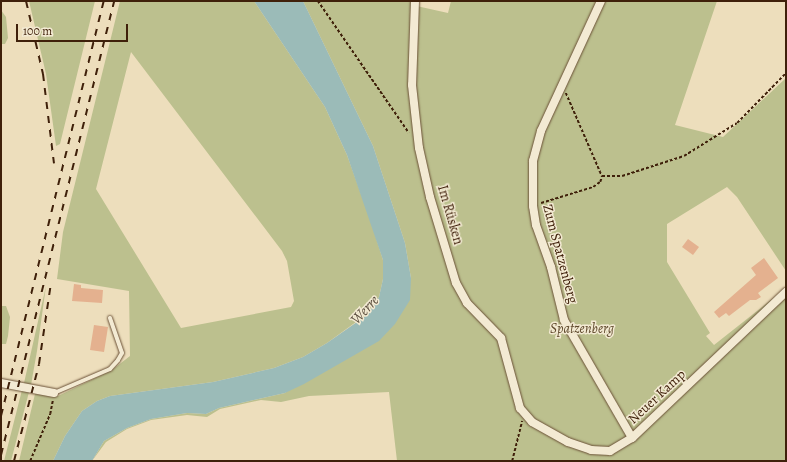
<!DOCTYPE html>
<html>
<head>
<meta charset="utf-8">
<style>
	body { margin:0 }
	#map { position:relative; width:787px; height:462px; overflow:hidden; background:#eddebc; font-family:Alegreya,serif }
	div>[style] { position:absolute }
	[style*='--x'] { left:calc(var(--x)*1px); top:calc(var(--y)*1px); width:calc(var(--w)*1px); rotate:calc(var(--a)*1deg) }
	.green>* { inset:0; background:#bcc08e }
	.water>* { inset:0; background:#9bbbb8 }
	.building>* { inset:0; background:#e4b18f }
	.path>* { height:1.5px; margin-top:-0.75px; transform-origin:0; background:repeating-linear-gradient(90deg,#3f200a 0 3px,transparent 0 5px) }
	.roads { filter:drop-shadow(0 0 1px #6a5036) drop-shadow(0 0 1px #6a5036) }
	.lane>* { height:4px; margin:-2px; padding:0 2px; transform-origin:2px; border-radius:2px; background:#f3ead3 }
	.street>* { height:8px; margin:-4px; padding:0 4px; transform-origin:4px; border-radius:4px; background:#f3ead3 }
	.rail>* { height:2px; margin-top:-1px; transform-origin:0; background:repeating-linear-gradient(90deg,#3f200a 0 7px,transparent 0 14px) }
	span { translate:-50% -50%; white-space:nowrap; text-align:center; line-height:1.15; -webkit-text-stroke:3px #f3ead3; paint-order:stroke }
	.street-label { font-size:14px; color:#3f200a }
	.park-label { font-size:14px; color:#5e482b; font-style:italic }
	.water-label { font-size:15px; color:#5b4e3e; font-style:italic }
	.frame { position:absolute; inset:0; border:2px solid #3f200a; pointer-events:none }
	.scale { position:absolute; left:16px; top:24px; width:112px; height:18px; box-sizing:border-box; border:2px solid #3f200a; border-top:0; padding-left:5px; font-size:12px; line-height:14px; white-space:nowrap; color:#3f200a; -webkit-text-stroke:3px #f3ead3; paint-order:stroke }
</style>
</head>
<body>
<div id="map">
	<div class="green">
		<div style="clip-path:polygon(29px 1px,95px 1px,60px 144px,56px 146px,46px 74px)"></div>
		<div style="clip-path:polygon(evenodd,120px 1px,254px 1px,325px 107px,347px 155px,371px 222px,383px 260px,383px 279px,379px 297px,367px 314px,327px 343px,303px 357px,274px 368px,213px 382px,110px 396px,97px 401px,82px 411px,65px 436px,53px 461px,19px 461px,35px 394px,58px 396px,112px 370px,130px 356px,129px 291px,57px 279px,63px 232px,120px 1px,131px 52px,282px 251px,287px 261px,294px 301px,291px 307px,181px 328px,96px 189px,131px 52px)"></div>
		<div style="clip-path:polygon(303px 1px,413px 1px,412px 5px,448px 13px,451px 1px,717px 1px,675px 125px,723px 137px,786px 78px,786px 271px,737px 197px,727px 187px,667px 224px,667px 262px,710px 333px,706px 336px,714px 345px,786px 288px,786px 461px,397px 461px,389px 392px,309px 396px,281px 402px,261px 400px,220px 409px,207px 417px,187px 415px,151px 420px,127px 429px,106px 442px,92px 461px,104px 441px,127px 428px,151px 419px,187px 413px,206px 414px,219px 408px,285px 393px,411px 278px,405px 243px,373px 146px)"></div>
		<div style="clip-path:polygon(1px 10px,6px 17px,8px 38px,5px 44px,1px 44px)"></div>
		<div style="clip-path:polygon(46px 286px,37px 351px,31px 385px,24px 383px)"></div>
		<div style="clip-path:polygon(1px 306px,6px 306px,10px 317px,8px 336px,6px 344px,1px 344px)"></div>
		<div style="clip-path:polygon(22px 390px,29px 392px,11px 461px,4px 461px)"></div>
	</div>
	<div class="water">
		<div style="clip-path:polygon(254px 1px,303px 1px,373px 146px,405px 243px,411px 278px,410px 300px,395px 324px,379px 341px,304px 384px,285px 393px,219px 408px,206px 414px,187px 413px,151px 419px,127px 428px,104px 441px,92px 461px,53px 461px,65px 436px,82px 411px,97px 401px,110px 396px,213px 382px,274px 368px,303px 357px,327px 343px,367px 315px,379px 297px,383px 279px,383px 260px,347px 155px,325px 107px)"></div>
	</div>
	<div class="building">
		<div style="clip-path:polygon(688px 239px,699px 247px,693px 255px,682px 247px)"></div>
		<div style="clip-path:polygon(764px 258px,778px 278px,758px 293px,761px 297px,756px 300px,750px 300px,729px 316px,726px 313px,719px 318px,714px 312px,756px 275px,751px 268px)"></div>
		<div style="clip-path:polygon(74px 284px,81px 285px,81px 288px,103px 290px,102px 303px,72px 301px)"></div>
		<div style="clip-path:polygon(94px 325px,108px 327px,104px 352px,90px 350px)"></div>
	</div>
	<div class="path">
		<div style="--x:318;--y:1;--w:160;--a:55.4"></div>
		<div style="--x:566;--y:93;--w:90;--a:66.6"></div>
		<div style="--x:541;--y:203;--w:54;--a:-17.1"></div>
		<div style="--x:593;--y:187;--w:9;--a:-36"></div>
		<div style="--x:600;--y:182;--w:6;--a:-72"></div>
		<div style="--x:602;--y:176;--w:20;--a:0"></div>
		<div style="--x:622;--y:176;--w:65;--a:-17.9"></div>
		<div style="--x:684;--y:156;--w:62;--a:-31.9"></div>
		<div style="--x:737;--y:123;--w:70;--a:-45.6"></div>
		<div style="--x:30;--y:461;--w:51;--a:-66.9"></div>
		<div style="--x:50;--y:414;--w:15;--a:-79"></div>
		<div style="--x:512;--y:461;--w:41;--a:-76"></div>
	</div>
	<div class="roads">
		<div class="lane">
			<div style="--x:54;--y:393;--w:61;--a:-23.2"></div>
			<div style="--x:110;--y:369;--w:12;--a:-48"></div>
			<div style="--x:118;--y:360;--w:8;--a:-60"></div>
			<div style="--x:122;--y:353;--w:37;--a:-109"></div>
		</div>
		<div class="street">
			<div style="--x:415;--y:1;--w:84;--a:92"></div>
			<div style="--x:412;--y:85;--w:63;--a:83.7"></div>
			<div style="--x:419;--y:148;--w:50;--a:77.3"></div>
			<div style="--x:430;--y:197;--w:90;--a:73.2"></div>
			<div style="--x:456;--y:283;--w:23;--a:61"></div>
			<div style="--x:467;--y:303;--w:49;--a:45.8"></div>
			<div style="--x:501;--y:338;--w:73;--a:74.8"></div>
			<div style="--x:520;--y:408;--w:18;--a:49"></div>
			<div style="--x:532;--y:422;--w:41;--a:29.1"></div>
			<div style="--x:568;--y:442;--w:24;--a:19"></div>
			<div style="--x:591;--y:450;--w:19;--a:3"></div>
			<div style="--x:610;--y:451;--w:26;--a:-31"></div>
			<div style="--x:632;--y:438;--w:212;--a:-43.5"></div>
			<div style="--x:601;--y:1;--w:143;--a:114.8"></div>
			<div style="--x:541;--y:131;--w:31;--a:105"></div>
			<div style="--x:533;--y:161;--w:45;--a:90"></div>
			<div style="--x:533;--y:206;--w:19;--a:81"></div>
			<div style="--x:536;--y:225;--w:45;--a:70.3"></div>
			<div style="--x:551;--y:267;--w:55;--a:76.2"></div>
			<div style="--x:564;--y:320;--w:136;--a:60"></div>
			<div style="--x:1;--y:383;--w:54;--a:10.7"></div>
		</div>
	</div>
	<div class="rail">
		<div style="--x:26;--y:1;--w:75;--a:76.9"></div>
		<div style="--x:43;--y:74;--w:90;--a:83"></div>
		<div style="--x:1;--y:416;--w:428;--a:-76.1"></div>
		<div style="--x:1;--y:455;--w:468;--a:-76"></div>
		<div style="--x:14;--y:461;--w:100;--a:-75.5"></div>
		<div style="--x:39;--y:364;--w:82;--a:-81.6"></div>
	</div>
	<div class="street-label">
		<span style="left:450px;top:215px;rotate:74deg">Im Rüsken</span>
		<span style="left:560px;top:254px;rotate:75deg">Zum Spatzenberg</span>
		<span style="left:657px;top:397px;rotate:-43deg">Neuer Kamp</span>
	</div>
	<div class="park-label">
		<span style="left:582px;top:329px">Spatzenberg</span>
	</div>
	<div class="water-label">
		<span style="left:365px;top:310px;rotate:-47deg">Werre</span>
	</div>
	<div class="frame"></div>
	<div class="scale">100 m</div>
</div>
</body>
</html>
